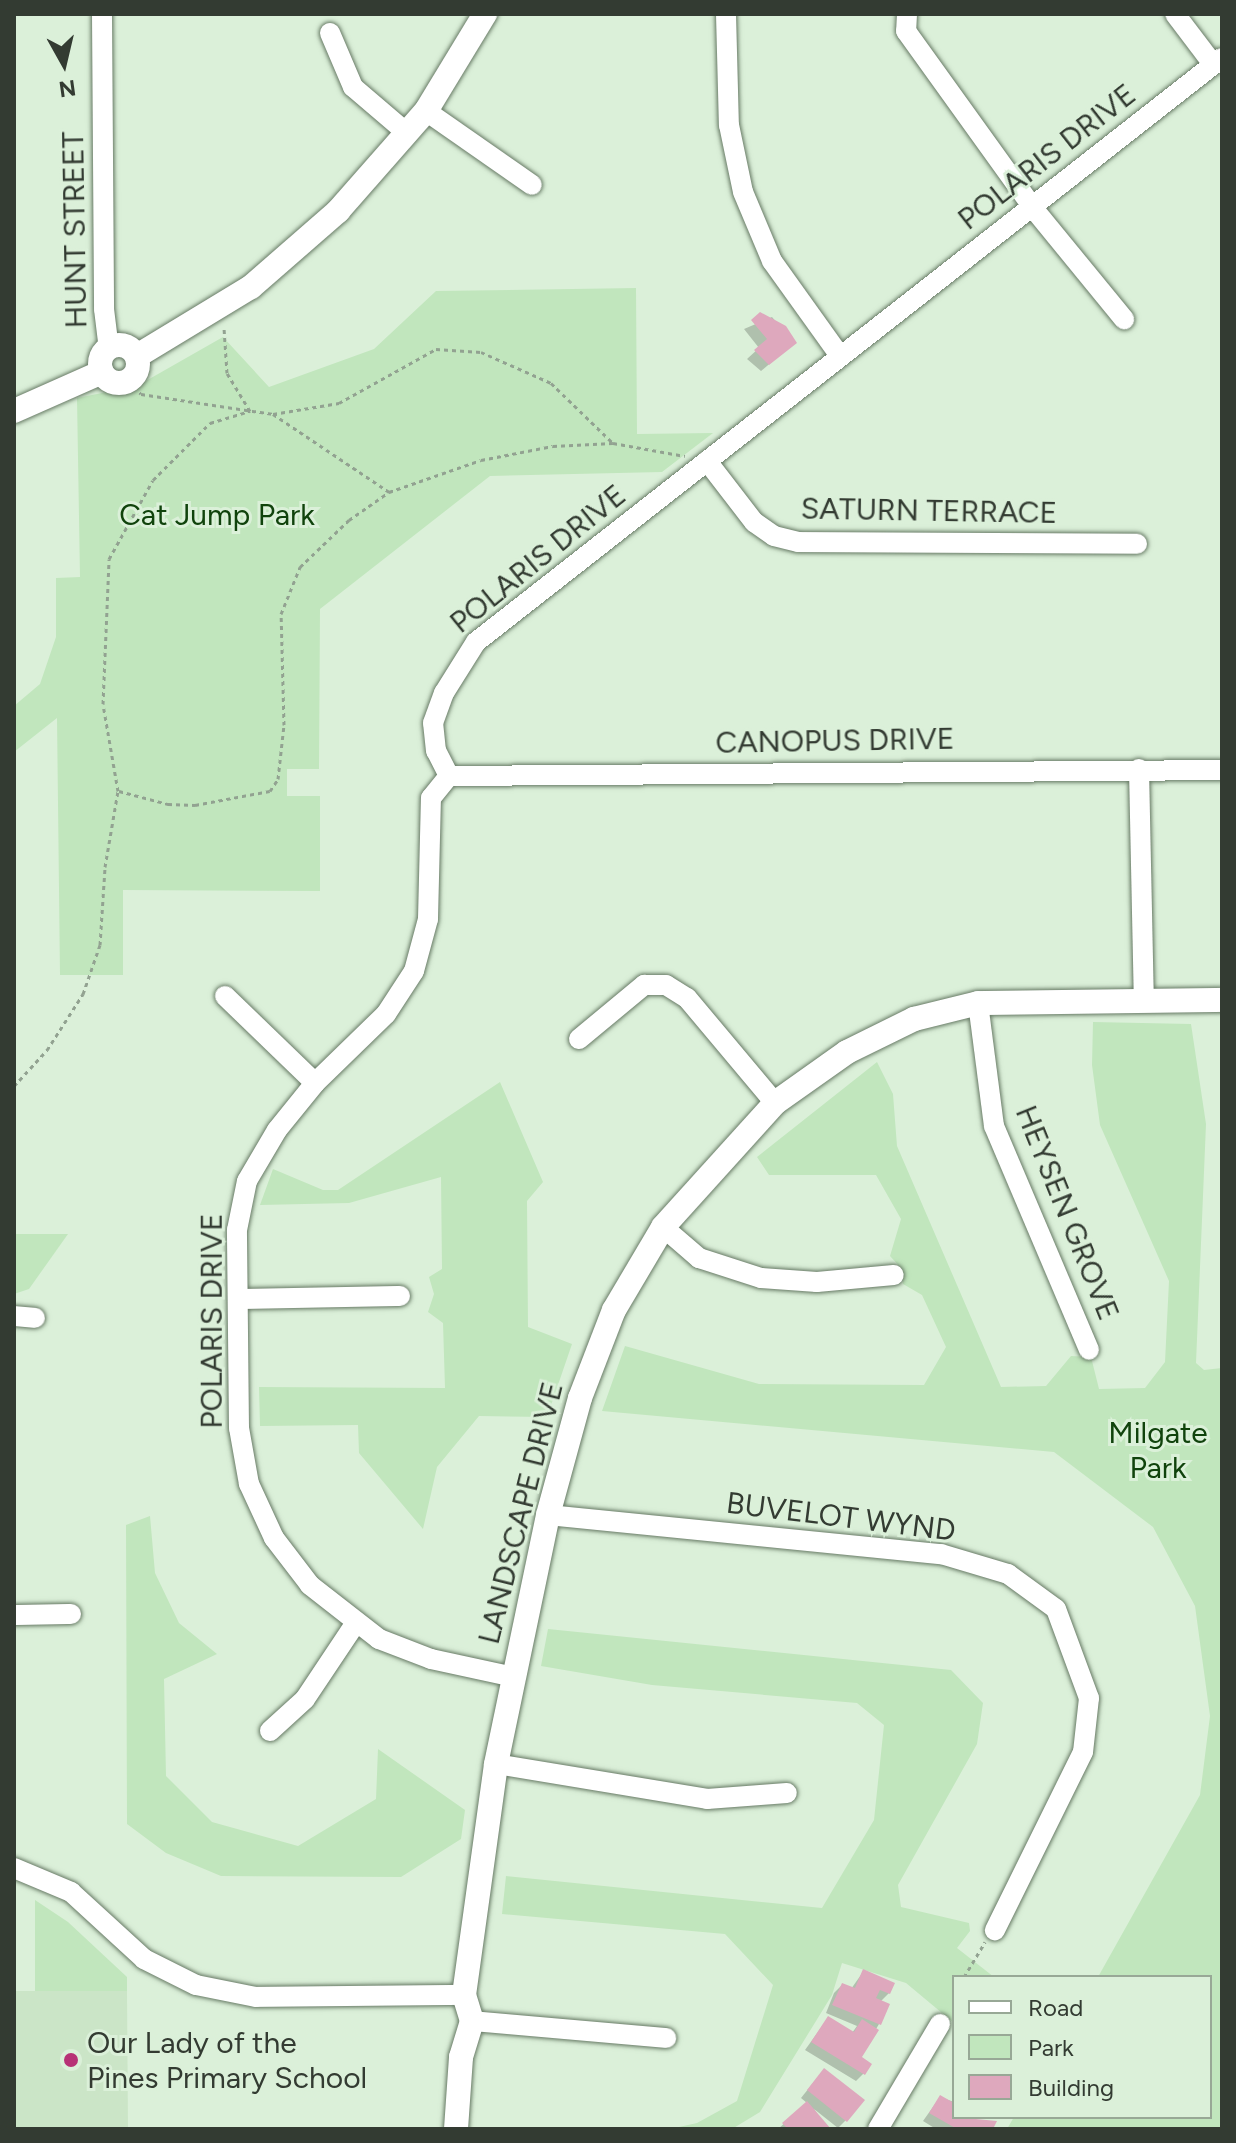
<!DOCTYPE html>
<html>
<head>
<meta charset="utf-8">
<style>
	body { margin:0 }
	#map { position:relative; width:1236px; height:2143px; overflow:hidden; background:#dbf0d9; font-family:Figtree,sans-serif }
	div>[style] { position:absolute }
	[style*='--x'] { left:calc(var(--x)*1px); top:calc(var(--y)*1px); width:calc(var(--w)*1px); rotate:calc(var(--a)*1deg) }
	.built>* { inset:0; background:#cbe5c7 }
	.green>* { inset:0; background:#c1e6bd }
	.shadow>* { inset:0; background:#0003 }
	.building>* { inset:0; background:#dea8bd }
	.path>* { height:3px; margin-top:-1.5px; transform-origin:0; background:repeating-linear-gradient(90deg,#92a291 0 4px,transparent 0 8px) }
	.roads { filter:drop-shadow(0 0 2px #677a65) drop-shadow(0 0 2px #677a65) }
	.minor>* { height:20px; margin:-10px; padding:0 10px; transform-origin:10px; border-radius:10px; background:#fff }
	.tertiary>* { height:24px; margin:-12px; padding:0 12px; transform-origin:12px; border-radius:12px; background:#fff }
	.tertiary>.ring { margin:-12px; padding:0; box-sizing:content-box; background:none; border:24px solid #fff; border-radius:50% }
	.dots>* { width:22px; height:22px; translate:-50% -50%; box-sizing:border-box; border:4px solid #dbf0d9; border-radius:50% }
	span { translate:-50% -50%; white-space:nowrap; text-align:center; line-height:1.15; -webkit-text-stroke:6px #dbf0d9; paint-order:stroke }
	.street-label { font-size:30px; color:#333b32 }
	.park-label { font-size:30px; color:#10430c }
	.poi-label { font-size:30px; color:#333b32 }
	.left { translate:0 -50%; text-align:left }
	.frame { position:absolute; inset:0; border:16px solid #333b32; pointer-events:none }
	.legend { position:absolute; left:952px; top:1975px; width:260px; height:144px; box-sizing:border-box; background:#dbf0d9; border:2px solid #98a896; margin:0; padding:10px 14px; list-style:none; font-size:24px; color:#333b32 }
	.legend li { display:flex; align-items:center; gap:16px; height:40px }
	.legend b { width:40px; border:2px solid #98a896 }
	.north { position:absolute; left:24px; top:24px; width:80px; height:80px; -webkit-text-stroke:6px #dbf0d9; paint-order:stroke; rotate:172deg; font-size:22px; font-weight:700; line-height:32px; text-align:center; color:#333b32 }
	.north::after { content:''; display:block; margin:auto; width:28px; height:36px; background:#333b32; clip-path:polygon(50% 0,100% 100%,50% 72%,0 100%) }
</style>
</head>
<body>
<div id="map">
	<div class="built">
		<div style="clip-path:polygon(14px 1991px,127px 1991px,128px 2129px,14px 2129px)"></div>
	</div>
	<div class="green">
		<div style="clip-path:polygon(636px 288px,637px 434px,713px 433px,662px 472px,490px 476px,320px 609px,319px 769px,287px 769px,287px 796px,320px 796px,320px 891px,123px 890px,123px 975px,60px 975px,57px 718px,14px 752px,14px 706px,40px 684px,56px 637px,56px 578px,80px 577px,77px 398px,137px 386px,223px 337px,269px 387px,374px 349px,436px 291px)"></div>
		<div style="clip-path:polygon(1093px 1022px,1191px 1024px,1206px 1124px,1196px 1363px,1204px 1370px,1222px 1368px,1222px 2129px,1007px 2129px,1014px 2117px,1210px 2117px,1210px 1977px,1098px 1977px,1200px 1795px,1210px 1716px,1195px 1606px,1153px 1527px,1054px 1452px,602px 1411px,625px 1346px,759px 1384px,924px 1385px,946px 1347px,922px 1295px,903px 1284px,901px 1268px,890px 1256px,901px 1219px,876px 1175px,769px 1175px,757px 1157px,877px 1062px,893px 1094px,897px 1146px,1001px 1387px,1046px 1386px,1071px 1356px,1091px 1357px,1099px 1389px,1145px 1388px,1165px 1362px,1169px 1281px,1100px 1125px,1092px 1065px)"></div>
		<div style="clip-path:polygon(500px 1082px,543px 1182px,527px 1201px,528px 1327px,572px 1344px,547px 1417px,479px 1416px,437px 1467px,423px 1529px,359px 1453px,358px 1425px,260px 1426px,259px 1387px,445px 1388px,443px 1323px,428px 1312px,434px 1294px,429px 1277px,442px 1269px,441px 1177px,349px 1203px,260px 1205px,273px 1169px,323px 1190px,338px 1190px)"></div>
		<div style="clip-path:polygon(14px 1234px,68px 1234px,29px 1289px,14px 1294px)"></div>
		<div style="clip-path:polygon(150px 1516px,155px 1573px,179px 1623px,217px 1654px,164px 1679px,166px 1776px,212px 1822px,298px 1846px,376px 1799px,378px 1749px,465px 1810px,461px 1839px,401px 1877px,221px 1876px,166px 1853px,127px 1824px,126px 1525px)"></div>
		<div style="clip-path:polygon(548px 1629px,951px 1670px,983px 1703px,977px 1744px,898px 1885px,901px 1907px,969px 1923px,970px 1931px,957px 1948px,994px 1977px,954px 1977px,954px 2023px,906px 1983px,842px 1963px,832px 1995px,760px 2112px,732px 2129px,670px 2129px,697px 2123px,737px 2101px,773px 1985px,725px 1934px,502px 1914px,506px 1876px,822px 1908px,874px 1820px,884px 1725px,857px 1703px,652px 1685px,541px 1666px)"></div>
		<div style="clip-path:polygon(35px 1900px,68px 1922px,127px 1977px,127px 1991px,35px 1991px)"></div>
	</div>
	<div class="shadow">
		<div style="clip-path:polygon(772px 317px,794px 343px,761px 371px,747px 359px,759px 348px,744px 329px)"></div>
		<div style="clip-path:polygon(863px 1972px,889px 1993px,880px 2002px,879px 2024px,859px 2058px,864px 2073px,856px 2081px,805px 2050px,828px 2018px,852px 2033px,857px 2026px,826px 2013px,834px 1993px,842px 1985px,851px 1989px)"></div>
		<div style="clip-path:polygon(817px 2078px,846px 2120px,838px 2128px,814px 2109px,827px 2129px,778px 2129px,807px 2103px,801px 2098px)"></div>
		<div style="clip-path:polygon(940px 2097px,954px 2102px,954px 2117px,994px 2122px,990px 2129px,936px 2129px,923px 2121px)"></div>
	</div>
	<div class="building">
		<div style="clip-path:polygon(760px 312px,786px 326px,797px 343px,769px 365px,754px 350px,767px 339px,751px 320px)"></div>
		<div style="clip-path:polygon(863px 1969px,895px 1983px,890px 1994px,880px 1990px,876px 1998px,890px 2004px,881px 2025px,832px 2005px,842px 1983px,855px 1988px)"></div>
		<div style="clip-path:polygon(828px 2016px,854px 2032px,862px 2019px,879px 2030px,862px 2057px,872px 2064px,865px 2075px,811px 2042px)"></div>
		<div style="clip-path:polygon(824px 2068px,865px 2100px,847px 2122px,807px 2090px)"></div>
		<div style="clip-path:polygon(940px 2095px,954px 2103px,954px 2117px,997px 2121px,993px 2129px,957px 2129px,929px 2113px)"></div>
		<div style="clip-path:polygon(807px 2101px,831px 2129px,788px 2129px,782px 2123px)"></div>
	</div>
	<div class="path">
		<div style="--x:128;--y:381;--w:18;--a:45"></div>
		<div style="--x:141;--y:394;--w:134;--a:8.6"></div>
		<div style="--x:273;--y:414;--w:67;--a:-9.5"></div>
		<div style="--x:339;--y:403;--w:111;--a:-29.1"></div>
		<div style="--x:436;--y:349;--w:45;--a:3.8"></div>
		<div style="--x:481;--y:352;--w:77;--a:23.9"></div>
		<div style="--x:551;--y:383;--w:86;--a:44.1"></div>
		<div style="--x:613;--y:443;--w:73;--a:10.2"></div>
		<div style="--x:273;--y:414;--w:140;--a:33.9"></div>
		<div style="--x:119;--y:791;--w:51;--a:14.9"></div>
		<div style="--x:168;--y:804;--w:27;--a:2"></div>
		<div style="--x:195;--y:805;--w:76;--a:-10.6"></div>
		<div style="--x:270;--y:791;--w:14;--a:-56"></div>
		<div style="--x:278;--y:779;--w:54;--a:-83.7"></div>
		<div style="--x:284;--y:725;--w:111;--a:-91.5"></div>
		<div style="--x:281;--y:614;--w:51;--a:-68"></div>
		<div style="--x:300;--y:567;--w:68;--a:-43.8"></div>
		<div style="--x:349;--y:520;--w:49;--a:-35"></div>
		<div style="--x:389;--y:492;--w:97;--a:-19.2"></div>
		<div style="--x:481;--y:460;--w:73;--a:-11"></div>
		<div style="--x:553;--y:446;--w:60;--a:-2.9"></div>
		<div style="--x:14;--y:1086;--w:49;--a:-47.5"></div>
		<div style="--x:47;--y:1050;--w:67;--a:-57.3"></div>
		<div style="--x:83;--y:994;--w:52;--a:-70.9"></div>
		<div style="--x:100;--y:945;--w:78;--a:-86.3"></div>
		<div style="--x:105;--y:867;--w:77;--a:-80.3"></div>
		<div style="--x:118;--y:791;--w:88;--a:-99.8"></div>
		<div style="--x:103;--y:704;--w:145;--a:-87.6"></div>
		<div style="--x:109;--y:559;--w:90;--a:-60.9"></div>
		<div style="--x:153;--y:480;--w:81;--a:-45"></div>
		<div style="--x:210;--y:423;--w:42;--a:-16.7"></div>
		<div style="--x:250;--y:411;--w:44;--a:-121.2"></div>
		<div style="--x:227;--y:373;--w:45;--a:-93.8"></div>
		<div style="--x:964;--y:1977;--w:41;--a:-59"></div>
	</div>
	<div class="roads">
		<div class="minor">
			<div style="--x:102;--y:14;--w:295;--a:89.6"></div>
			<div style="--x:104;--y:309;--w:38;--a:83"></div>
			<div style="--x:726;--y:14;--w:111;--a:88.5"></div>
			<div style="--x:729;--y:125;--w:68;--a:78.2"></div>
			<div style="--x:743;--y:192;--w:75;--a:67.2"></div>
			<div style="--x:772;--y:261;--w:117;--a:54.4"></div>
			<div style="--x:907;--y:14;--w:17;--a:93"></div>
			<div style="--x:906;--y:31;--w:218;--a:54.3"></div>
			<div style="--x:1033;--y:208;--w:144;--a:50.7"></div>
			<div style="--x:1175;--y:14;--w:63;--a:52.8"></div>
			<div style="--x:330;--y:33;--w:59;--a:66.9"></div>
			<div style="--x:353;--y:87;--w:72;--a:40.5"></div>
			<div style="--x:426;--y:111;--w:129;--a:34.9"></div>
			<div style="--x:707;--y:461;--w:77;--a:52.4"></div>
			<div style="--x:754;--y:522;--w:24;--a:35"></div>
			<div style="--x:774;--y:536;--w:25;--a:14"></div>
			<div style="--x:798;--y:542;--w:339;--a:0.3"></div>
			<div style="--x:1139;--y:769;--w:230;--a:88.8"></div>
			<div style="--x:449;--y:776;--w:773;--a:-0.44"></div>
			<div style="--x:225;--y:996;--w:125;--a:44"></div>
			<div style="--x:978;--y:1003;--w:124;--a:82.6"></div>
			<div style="--x:994;--y:1126;--w:243;--a:67"></div>
			<div style="--x:579;--y:1039;--w:85;--a:-39.7"></div>
			<div style="--x:644;--y:985;--w:22;--a:0"></div>
			<div style="--x:666;--y:985;--w:25;--a:32"></div>
			<div style="--x:687;--y:998;--w:137;--a:50"></div>
			<div style="--x:663;--y:1227;--w:48;--a:40.7"></div>
			<div style="--x:699;--y:1258;--w:65;--a:17.9"></div>
			<div style="--x:761;--y:1278;--w:56;--a:4.1"></div>
			<div style="--x:817;--y:1282;--w:77;--a:-5.2"></div>
			<div style="--x:239;--y:1299;--w:161;--a:-1.1"></div>
			<div style="--x:14;--y:1316;--w:21;--a:5"></div>
			<div style="--x:548;--y:1515;--w:395;--a:5.7"></div>
			<div style="--x:941;--y:1554;--w:70;--a:16.6"></div>
			<div style="--x:1008;--y:1574;--w:59;--a:36.1"></div>
			<div style="--x:1056;--y:1609;--w:95;--a:69.7"></div>
			<div style="--x:1089;--y:1698;--w:54;--a:96.3"></div>
			<div style="--x:1083;--y:1752;--w:199;--a:116.3"></div>
			<div style="--x:14;--y:1615;--w:57;--a:-1"></div>
			<div style="--x:514;--y:1677;--w:85;--a:-167.8"></div>
			<div style="--x:431;--y:1659;--w:56;--a:-159"></div>
			<div style="--x:379;--y:1639;--w:88;--a:-142"></div>
			<div style="--x:310;--y:1585;--w:59;--a:-127.5"></div>
			<div style="--x:274;--y:1538;--w:60;--a:-114.8"></div>
			<div style="--x:249;--y:1484;--w:57;--a:-100.1"></div>
			<div style="--x:239;--y:1428;--w:198;--a:-90.6"></div>
			<div style="--x:237;--y:1230;--w:50;--a:-78.5"></div>
			<div style="--x:247;--y:1181;--w:59;--a:-59.5"></div>
			<div style="--x:277;--y:1130;--w:60;--a:-51"></div>
			<div style="--x:315;--y:1083;--w:99;--a:-44.2"></div>
			<div style="--x:386;--y:1014;--w:51;--a:-56.9"></div>
			<div style="--x:414;--y:971;--w:54;--a:-74.9"></div>
			<div style="--x:428;--y:919;--w:121;--a:-88.6"></div>
			<div style="--x:431;--y:798;--w:28;--a:-51"></div>
			<div style="--x:449;--y:776;--w:28;--a:-117"></div>
			<div style="--x:436;--y:751;--w:28;--a:-96"></div>
			<div style="--x:433;--y:723;--w:32;--a:-70"></div>
			<div style="--x:444;--y:693;--w:60;--a:-57.9"></div>
			<div style="--x:476;--y:642;--w:947;--a:-38.06"></div>
			<div style="--x:270;--y:1731;--w:47;--a:-42.4"></div>
			<div style="--x:305;--y:1699;--w:90;--a:-56.3"></div>
			<div style="--x:496;--y:1764;--w:214;--a:9.4"></div>
			<div style="--x:707;--y:1799;--w:80;--a:-4.3"></div>
			<div style="--x:14;--y:1868;--w:62;--a:22.8"></div>
			<div style="--x:71;--y:1892;--w:99;--a:42.5"></div>
			<div style="--x:144;--y:1959;--w:58;--a:26.6"></div>
			<div style="--x:196;--y:1985;--w:61;--a:11.3"></div>
			<div style="--x:256;--y:1997;--w:208;--a:-0.6"></div>
			<div style="--x:472;--y:2021;--w:195;--a:5"></div>
			<div style="--x:878;--y:2129;--w:122;--a:-59.4"></div>
		</div>
		<div class="tertiary">
			<div class="ring" style="left:100px;top:345px;width:14px;height:14px"></div>
			<div style="--x:137;--y:356;--w:133;--a:-31.2"></div>
			<div style="--x:251;--y:287;--w:116;--a:-41.1"></div>
			<div style="--x:338;--y:211;--w:133;--a:-48.7"></div>
			<div style="--x:426;--y:111;--w:114;--a:-58.7"></div>
			<div style="--x:14;--y:411;--w:96;--a:-23.9"></div>
			<div style="--x:456;--y:2129;--w:72;--a:-86"></div>
			<div style="--x:461;--y:2057;--w:38;--a:-73"></div>
			<div style="--x:472;--y:2021;--w:27;--a:-107"></div>
			<div style="--x:464;--y:1995;--w:233;--a:-82.1"></div>
			<div style="--x:496;--y:1764;--w:254;--a:-78.2"></div>
			<div style="--x:548;--y:1515;--w:121;--a:-74.7"></div>
			<div style="--x:580;--y:1398;--w:94;--a:-68.9"></div>
			<div style="--x:614;--y:1310;--w:96;--a:-59.4"></div>
			<div style="--x:663;--y:1227;--w:167;--a:-47.9"></div>
			<div style="--x:775;--y:1103;--w:88;--a:-35.3"></div>
			<div style="--x:847;--y:1052;--w:75;--a:-26.2"></div>
			<div style="--x:914;--y:1019;--w:66;--a:-14"></div>
			<div style="--x:978;--y:1003;--w:244;--a:-0.7"></div>
		</div>
	</div>
	<div class="dots">
		<div style="left:71px;top:2060px;background:#b73276"></div>
	</div>
	<div class="street-label">
		<span style="left:1047px;top:157px;rotate:-38deg">POLARIS DRIVE</span>
		<span style="left:75px;top:230px;rotate:-91deg">HUNT STREET</span>
		<span style="left:929px;top:511px;rotate:1deg">SATURN TERRACE</span>
		<span style="left:538px;top:559px;rotate:-39deg">POLARIS DRIVE</span>
		<span style="left:835px;top:741px;rotate:-1deg">CANOPUS DRIVE</span>
		<span style="left:1067px;top:1213px;rotate:68deg">HEYSEN GROVE</span>
		<span style="left:212px;top:1321px;rotate:-90deg">POLARIS DRIVE</span>
		<span style="left:521px;top:1513px;rotate:-76deg">LANDSCAPE DRIVE</span>
		<span style="left:841px;top:1517px;rotate:7deg">BUVELOT WYND</span>
	</div>
	<div class="park-label">
		<span style="left:217px;top:515px">Cat Jump Park</span>
		<span style="left:1158px;top:1450px">Milgate<br>Park</span>
	</div>
	<div class="poi-label">
		<span class="left" style="left:87px;top:2060px">Our Lady of the<br>Pines Primary School</span>
	</div>
	<div class="frame"></div>
	<ul class="legend">
	<li><b style="height:10px;background:#fff"></b>Road</li>
	<li><b style="height:22px;background:#c1e6bd"></b>Park</li>
	<li><b style="height:22px;background:#dea8bd"></b>Building</li>
	</ul>
	<div class="north">N</div>
</div>
</body>
</html>
